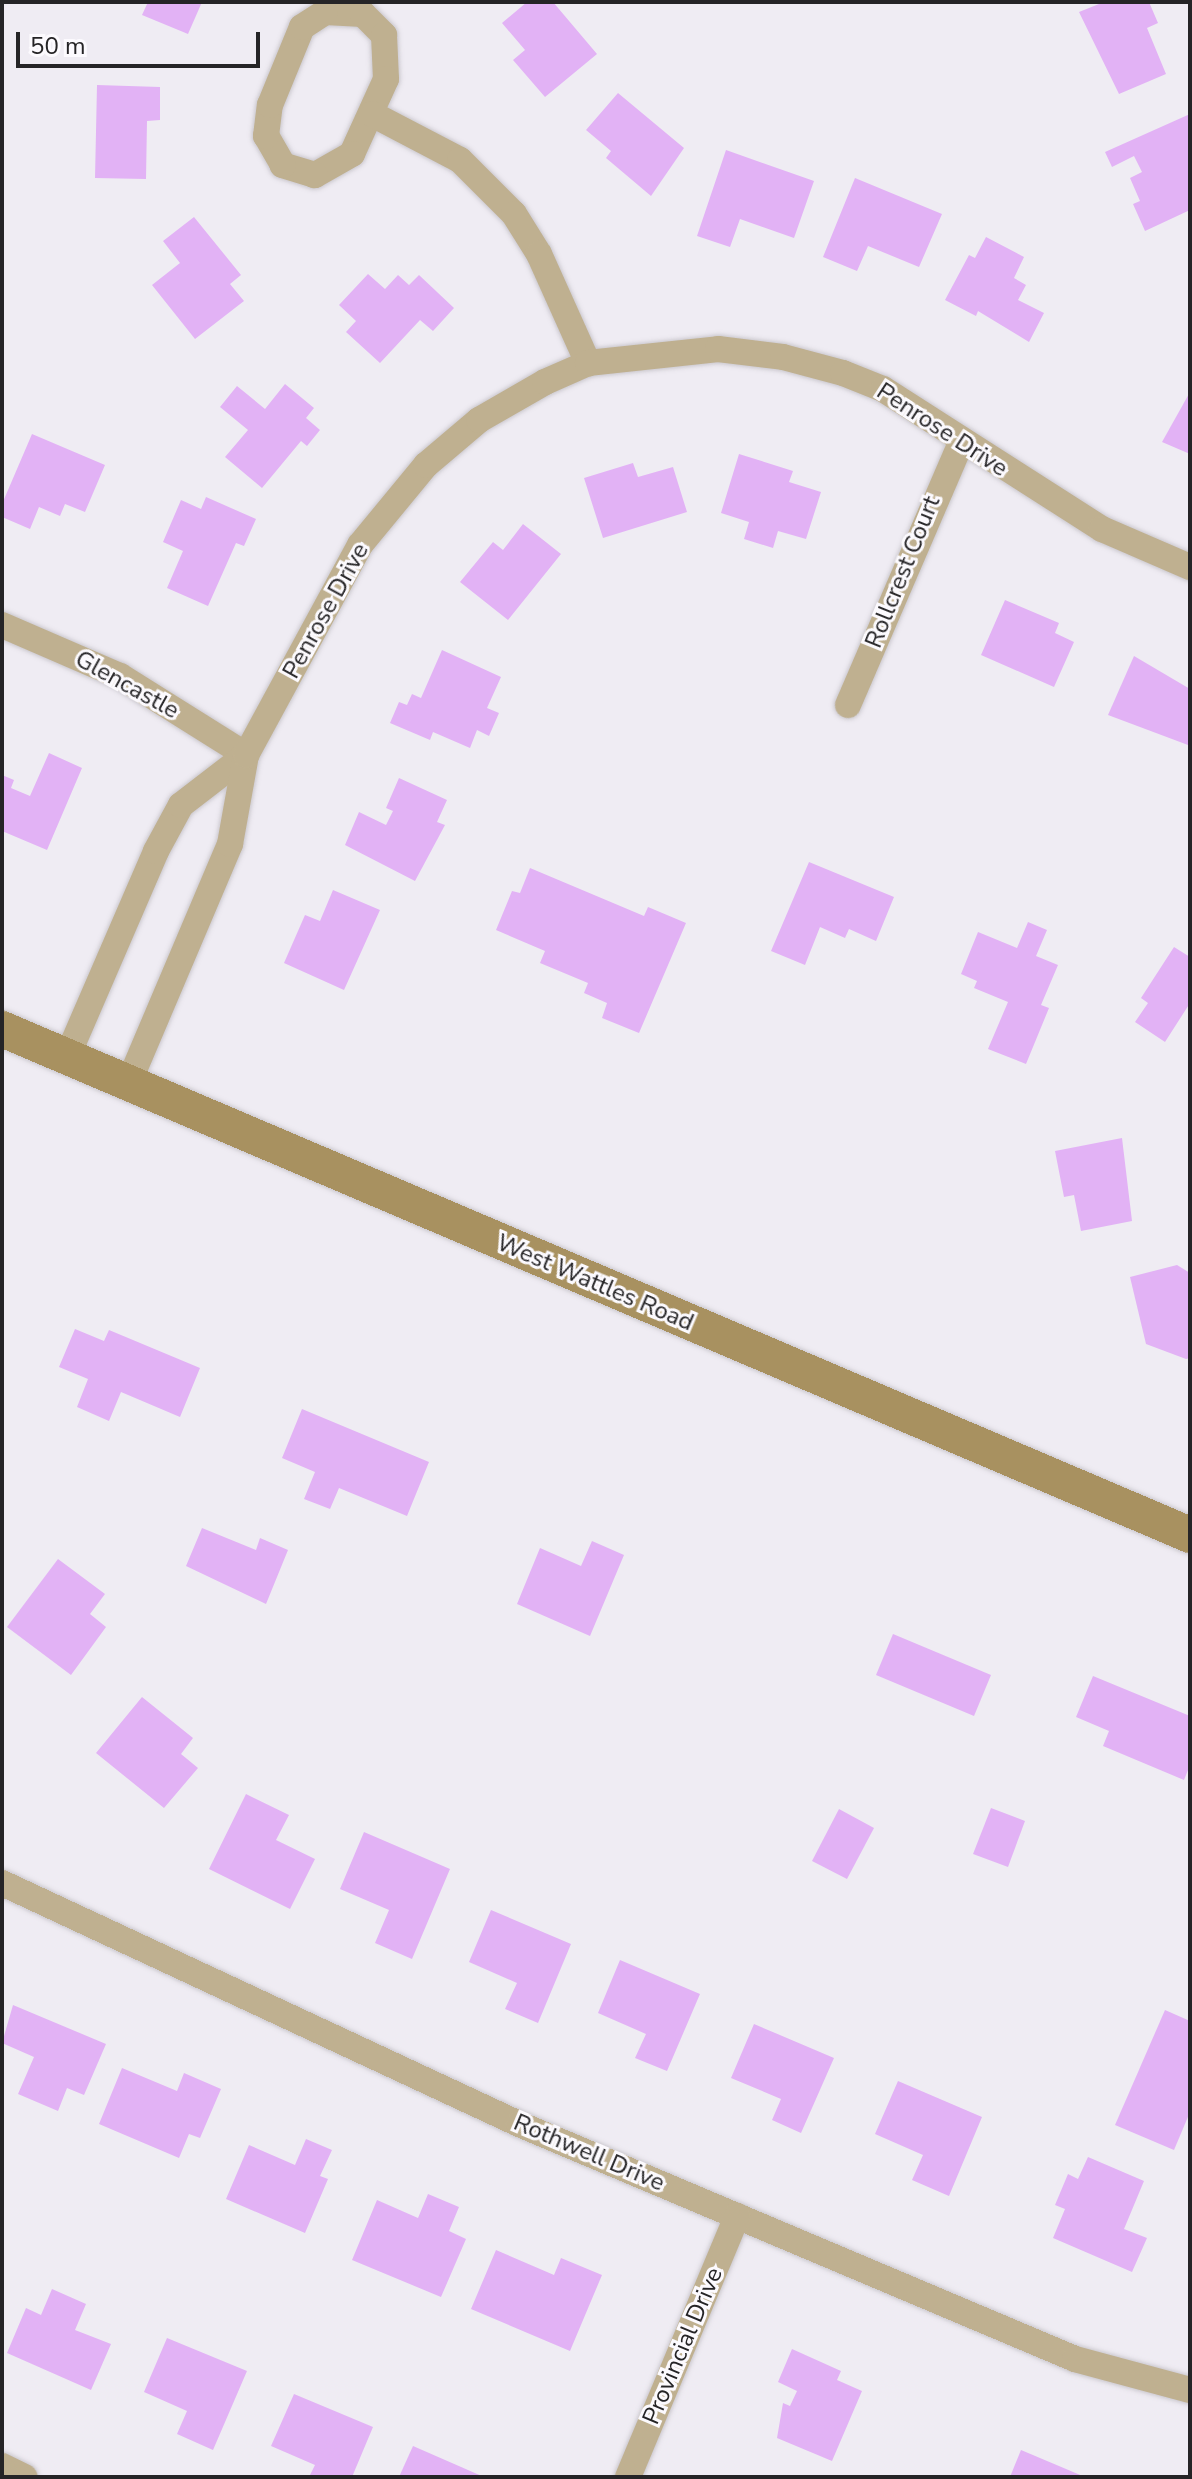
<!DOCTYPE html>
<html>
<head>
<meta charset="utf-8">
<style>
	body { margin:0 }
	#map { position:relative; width:1192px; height:2479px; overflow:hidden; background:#efecf3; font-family:"Nunito Sans",sans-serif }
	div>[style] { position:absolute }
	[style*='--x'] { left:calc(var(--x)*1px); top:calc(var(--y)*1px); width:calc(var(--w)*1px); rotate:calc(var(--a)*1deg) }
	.building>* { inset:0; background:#e2b2f5 }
	.roads { filter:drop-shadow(0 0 2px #cbc8ce) drop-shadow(0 0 2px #cbc8ce) }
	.street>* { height:26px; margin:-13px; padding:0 13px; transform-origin:13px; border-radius:13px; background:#bfb090 }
	.secondary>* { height:36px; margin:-18px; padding:0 18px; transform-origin:18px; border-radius:18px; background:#a89160 }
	span { translate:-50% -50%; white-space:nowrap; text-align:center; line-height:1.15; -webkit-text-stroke:6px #fcfafe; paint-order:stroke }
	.street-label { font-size:24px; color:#252426 }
	.frame { position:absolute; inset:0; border:4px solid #252426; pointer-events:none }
	.scale { position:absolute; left:16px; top:32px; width:244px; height:36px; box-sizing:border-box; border:4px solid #252426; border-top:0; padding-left:10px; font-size:24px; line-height:28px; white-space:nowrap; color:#252426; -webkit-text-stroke:6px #fcfafe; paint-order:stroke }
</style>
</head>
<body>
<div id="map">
	<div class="building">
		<div style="clip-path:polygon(148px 2px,202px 2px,188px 34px,142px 15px)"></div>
		<div style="clip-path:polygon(527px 2px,553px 2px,597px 54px,545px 97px,513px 60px,525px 50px,502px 23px)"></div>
		<div style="clip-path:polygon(1104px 2px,1149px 2px,1158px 23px,1147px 28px,1166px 74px,1119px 94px,1079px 12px)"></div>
		<div style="clip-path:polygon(97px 85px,160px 87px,160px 120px,147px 121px,146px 179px,95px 178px)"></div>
		<div style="clip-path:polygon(618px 93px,684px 148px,651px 196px,606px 158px,611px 151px,586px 130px)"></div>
		<div style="clip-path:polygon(1190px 114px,1190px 210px,1145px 231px,1133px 204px,1140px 201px,1130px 178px,1142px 172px,1134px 156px,1112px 167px,1105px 152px)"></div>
		<div style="clip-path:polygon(726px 150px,814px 181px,794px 238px,740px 219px,730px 247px,697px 236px)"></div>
		<div style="clip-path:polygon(855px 178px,942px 214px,919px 267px,868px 246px,857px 271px,823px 257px)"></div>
		<div style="clip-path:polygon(194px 217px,241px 275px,230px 284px,244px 301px,195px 339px,152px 285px,180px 263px,163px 241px)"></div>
		<div style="clip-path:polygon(986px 237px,1024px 257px,1014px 278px,1026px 285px,1018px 300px,1044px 313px,1029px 342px,978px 311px,976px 316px,945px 300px,969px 255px,975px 258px)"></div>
		<div style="clip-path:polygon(368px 274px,385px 289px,398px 275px,409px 285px,419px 275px,454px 308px,433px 331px,420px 320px,380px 363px,346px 332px,356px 321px,339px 305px)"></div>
		<div style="clip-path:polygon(285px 384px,314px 408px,306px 418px,320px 430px,307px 446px,301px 441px,262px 488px,225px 457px,248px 430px,220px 407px,237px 386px,265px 409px)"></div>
		<div style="clip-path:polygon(1190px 392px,1190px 454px,1162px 442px)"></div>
		<div style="clip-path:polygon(32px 434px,105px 465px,85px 512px,65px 504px,60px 516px,39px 507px,30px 529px,2px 517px,2px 504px)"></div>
		<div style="clip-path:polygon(739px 454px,793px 471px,789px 482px,821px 492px,806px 539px,778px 531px,773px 548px,744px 539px,749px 522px,721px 513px)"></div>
		<div style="clip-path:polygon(633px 463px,638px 477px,673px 467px,687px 512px,603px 538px,584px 478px)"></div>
		<div style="clip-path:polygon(206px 497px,256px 519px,244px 546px,236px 543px,208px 606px,167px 588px,183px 551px,163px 542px,181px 500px,201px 509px)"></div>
		<div style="clip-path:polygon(523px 524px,561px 554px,508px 620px,460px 582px,493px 542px,503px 550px)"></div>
		<div style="clip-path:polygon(1005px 600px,1059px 623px,1055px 633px,1074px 642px,1054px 687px,981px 655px)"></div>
		<div style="clip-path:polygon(442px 650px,501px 677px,487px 708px,499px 713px,489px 736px,477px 730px,470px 748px,433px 732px,430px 740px,390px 723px,399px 702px,407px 705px,412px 694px,421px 698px)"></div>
		<div style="clip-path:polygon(1134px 656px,1190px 689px,1188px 745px,1108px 715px)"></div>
		<div style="clip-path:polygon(49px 753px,82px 768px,47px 850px,2px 831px,2px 775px,14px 780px,11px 788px,30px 796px)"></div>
		<div style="clip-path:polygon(399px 778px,447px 800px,437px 822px,445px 825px,415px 881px,345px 845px,359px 812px,386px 825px,393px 811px,386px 808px)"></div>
		<div style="clip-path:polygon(809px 862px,894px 897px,876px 941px,849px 929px,845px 938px,820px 927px,805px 965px,771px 951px)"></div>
		<div style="clip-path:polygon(530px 868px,644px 916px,648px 907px,686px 923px,639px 1033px,602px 1018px,607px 1003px,584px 993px,588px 983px,540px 963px,545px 951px,496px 930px,512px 891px,520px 893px)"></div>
		<div style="clip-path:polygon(333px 890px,380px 910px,344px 990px,284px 963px,305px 915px,320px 921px)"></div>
		<div style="clip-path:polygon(1028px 922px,1047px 930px,1036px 956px,1058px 965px,1041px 1005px,1049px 1008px,1026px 1064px,988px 1049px,1008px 1002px,974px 988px,977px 981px,961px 974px,978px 932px,1017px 948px)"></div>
		<div style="clip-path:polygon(1174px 947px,1190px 957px,1190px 1003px,1165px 1042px,1135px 1022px,1148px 1003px,1141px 998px)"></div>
		<div style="clip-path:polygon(1122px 1138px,1132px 1221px,1081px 1231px,1074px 1195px,1064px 1197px,1055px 1151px)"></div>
		<div style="clip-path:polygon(1177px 1265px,1190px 1273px,1190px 1358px,1186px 1359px,1146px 1344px,1130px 1277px)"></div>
		<div style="clip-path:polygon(75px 1329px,104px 1341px,109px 1330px,200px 1368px,180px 1417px,121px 1392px,109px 1421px,77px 1407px,88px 1379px,59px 1367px)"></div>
		<div style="clip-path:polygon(302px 1409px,429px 1462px,407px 1516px,339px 1488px,330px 1509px,304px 1499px,315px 1472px,282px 1458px)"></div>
		<div style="clip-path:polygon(202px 1528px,256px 1550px,260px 1538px,288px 1550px,266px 1604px,186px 1566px)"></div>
		<div style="clip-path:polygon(592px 1541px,624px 1555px,590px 1636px,517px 1604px,540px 1548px,581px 1566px)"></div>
		<div style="clip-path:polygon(58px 1559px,105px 1594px,90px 1614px,106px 1627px,71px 1675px,7px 1627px)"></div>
		<div style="clip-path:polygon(893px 1634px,991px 1675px,974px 1716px,876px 1675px)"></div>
		<div style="clip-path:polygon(1093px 1676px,1190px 1716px,1190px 1765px,1184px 1780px,1103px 1746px,1109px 1731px,1076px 1717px)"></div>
		<div style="clip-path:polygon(142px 1697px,193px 1738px,181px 1754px,198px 1768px,164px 1808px,96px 1753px)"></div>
		<div style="clip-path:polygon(246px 1794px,289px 1815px,276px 1840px,315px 1859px,290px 1909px,209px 1869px)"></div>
		<div style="clip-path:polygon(991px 1808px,1025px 1821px,1008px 1867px,973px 1854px)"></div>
		<div style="clip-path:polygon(839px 1809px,874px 1828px,847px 1879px,812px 1861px)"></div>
		<div style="clip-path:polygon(364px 1832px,450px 1869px,412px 1959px,375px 1943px,389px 1910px,340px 1889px)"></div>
		<div style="clip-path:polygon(491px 1910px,571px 1944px,538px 2023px,505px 2009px,517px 1983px,469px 1962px)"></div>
		<div style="clip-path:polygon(620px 1960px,700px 1994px,667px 2071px,635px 2058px,646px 2034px,598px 2013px)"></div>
		<div style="clip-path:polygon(13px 2005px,106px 2044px,84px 2095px,67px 2088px,58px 2111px,18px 2094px,34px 2057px,2px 2043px)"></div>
		<div style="clip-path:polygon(1165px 2010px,1190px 2021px,1190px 2112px,1174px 2150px,1115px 2125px)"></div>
		<div style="clip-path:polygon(754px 2024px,834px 2058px,801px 2133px,772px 2120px,781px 2099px,731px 2078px)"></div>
		<div style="clip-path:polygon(122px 2068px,177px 2091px,184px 2073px,221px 2089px,200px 2138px,189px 2134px,179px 2158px,99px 2124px)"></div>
		<div style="clip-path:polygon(898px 2081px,982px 2117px,949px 2196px,912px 2180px,923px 2155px,875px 2134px)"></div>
		<div style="clip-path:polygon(306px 2139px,332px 2150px,320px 2176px,328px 2179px,305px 2233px,226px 2199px,249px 2145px,295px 2165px)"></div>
		<div style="clip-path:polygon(1088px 2157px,1144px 2181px,1124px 2229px,1147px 2238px,1132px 2272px,1053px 2238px,1065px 2209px,1055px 2205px,1068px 2174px,1078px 2179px)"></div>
		<div style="clip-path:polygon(428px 2194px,459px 2207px,449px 2231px,466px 2239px,441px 2297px,352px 2260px,377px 2200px,418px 2218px)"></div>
		<div style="clip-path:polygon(496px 2250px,554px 2275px,561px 2258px,602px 2275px,570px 2351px,471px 2309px)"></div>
		<div style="clip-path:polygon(52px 2289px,86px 2304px,75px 2330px,111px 2344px,91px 2390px,7px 2353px,26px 2308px,41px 2315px)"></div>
		<div style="clip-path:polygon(167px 2338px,247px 2371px,213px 2450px,177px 2434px,187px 2411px,144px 2392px)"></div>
		<div style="clip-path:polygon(792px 2349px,841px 2371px,837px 2380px,862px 2391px,832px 2461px,777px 2438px,783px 2403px,790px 2406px,797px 2391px,778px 2382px)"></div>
		<div style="clip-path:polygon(294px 2394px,373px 2427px,352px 2477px,309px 2477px,315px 2465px,271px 2446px)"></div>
		<div style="clip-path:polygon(413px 2446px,484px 2477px,399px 2477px)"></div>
		<div style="clip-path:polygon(1021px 2450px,1085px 2477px,1010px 2477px)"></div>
	</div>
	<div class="roads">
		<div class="street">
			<div style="--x:325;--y:12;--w:38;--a:3"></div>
			<div style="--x:363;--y:14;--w:30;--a:45"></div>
			<div style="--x:384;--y:35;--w:44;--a:87.4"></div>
			<div style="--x:386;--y:79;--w:82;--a:114.4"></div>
			<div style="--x:352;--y:154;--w:43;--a:150.4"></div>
			<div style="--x:315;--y:175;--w:34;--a:-163"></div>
			<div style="--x:283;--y:165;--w:34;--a:-120"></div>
			<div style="--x:266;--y:136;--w:31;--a:-83"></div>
			<div style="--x:270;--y:105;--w:84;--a:-67.7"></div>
			<div style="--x:302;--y:27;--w:27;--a:-33"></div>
			<div style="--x:372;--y:114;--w:99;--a:27.6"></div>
			<div style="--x:460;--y:160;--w:76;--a:45"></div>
			<div style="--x:514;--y:214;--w:47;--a:58"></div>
			<div style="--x:539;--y:254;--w:120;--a:65.8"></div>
			<div style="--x:2;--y:625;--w:129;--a:23.4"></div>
			<div style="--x:120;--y:676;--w:149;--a:32.1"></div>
			<div style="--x:848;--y:705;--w:288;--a:-66.7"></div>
			<div style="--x:67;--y:1057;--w:224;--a:-66.6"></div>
			<div style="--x:156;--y:851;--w:52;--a:-61.5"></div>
			<div style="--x:181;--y:805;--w:82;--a:-37.6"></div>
			<div style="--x:129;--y:1082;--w:259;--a:-67"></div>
			<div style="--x:230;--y:844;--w:90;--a:-79.8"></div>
			<div style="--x:246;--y:755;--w:239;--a:-61.5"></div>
			<div style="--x:360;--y:545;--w:104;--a:-50.5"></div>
			<div style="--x:426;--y:465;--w:70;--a:-40.3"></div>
			<div style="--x:479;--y:420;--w:76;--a:-29.9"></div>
			<div style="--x:545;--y:382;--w:47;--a:-23.8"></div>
			<div style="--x:588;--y:363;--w:131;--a:-6.1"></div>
			<div style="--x:718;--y:349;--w:65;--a:7"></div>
			<div style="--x:783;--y:357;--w:62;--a:14.9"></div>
			<div style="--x:843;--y:373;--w:43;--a:21.8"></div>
			<div style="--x:883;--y:389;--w:260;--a:32.6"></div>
			<div style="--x:1102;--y:529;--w:96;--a:23.4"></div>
			<div style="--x:2;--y:1883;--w:570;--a:24.99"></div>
			<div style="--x:519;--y:2124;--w:604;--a:22.91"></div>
			<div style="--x:1075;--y:2359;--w:119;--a:15.1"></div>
			<div style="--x:2;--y:2466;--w:25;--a:26"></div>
			<div style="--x:628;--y:2477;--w:283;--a:-67.3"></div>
		</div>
		<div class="secondary">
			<div style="--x:2;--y:1029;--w:1291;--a:23.07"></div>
		</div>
	</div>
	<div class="street-label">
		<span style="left:942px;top:430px;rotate:33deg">Penrose Drive</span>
		<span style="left:903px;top:572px;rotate:-68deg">Rollcrest Court</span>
		<span style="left:326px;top:611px;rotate:-61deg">Penrose Drive</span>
		<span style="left:127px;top:685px;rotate:29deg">Glencastle</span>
		<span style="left:595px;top:1283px;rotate:23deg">West Wattles Road</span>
		<span style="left:589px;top:2153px;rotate:23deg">Rothwell Drive</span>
		<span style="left:683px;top:2346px;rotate:-67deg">Provincial Drive</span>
	</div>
	<div class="frame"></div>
	<div class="scale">50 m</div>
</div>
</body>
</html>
